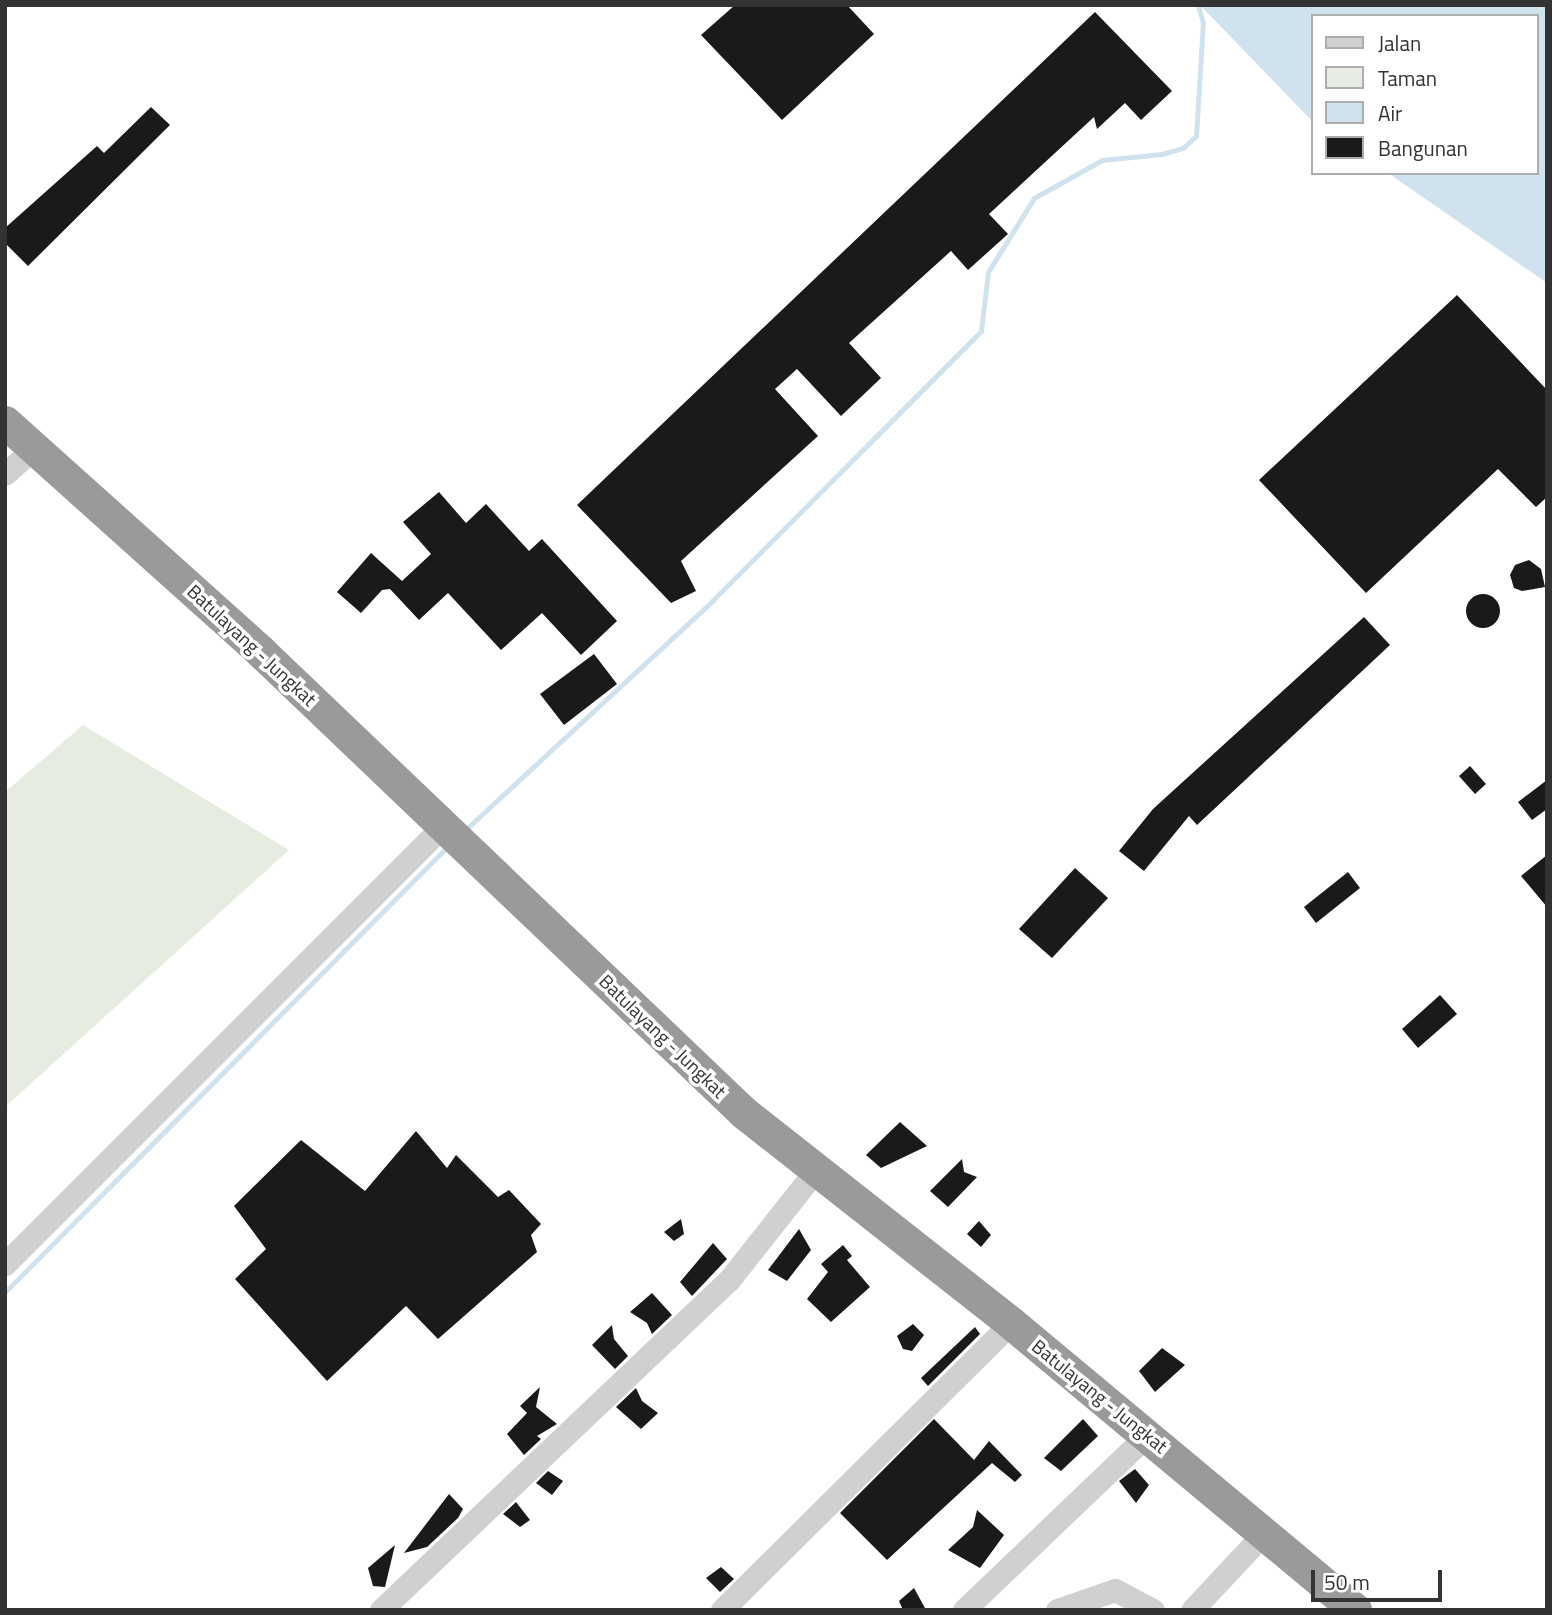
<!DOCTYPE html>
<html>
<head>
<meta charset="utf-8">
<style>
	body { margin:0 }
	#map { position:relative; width:1552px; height:1615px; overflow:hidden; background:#fff; font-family:"Titillium Web",sans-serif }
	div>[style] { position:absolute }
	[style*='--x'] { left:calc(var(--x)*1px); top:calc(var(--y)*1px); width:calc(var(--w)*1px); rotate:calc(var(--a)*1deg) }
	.green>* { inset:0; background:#e6ecdf }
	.water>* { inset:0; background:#cfe2ee }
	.stream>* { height:5px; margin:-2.5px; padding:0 2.5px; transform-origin:2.5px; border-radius:2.5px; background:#cfe2ee }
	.building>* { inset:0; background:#1a1a1a }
	.round { border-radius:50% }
	.minor>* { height:23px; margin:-11.5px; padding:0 11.5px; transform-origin:11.5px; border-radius:11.5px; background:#d0d0d0 }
	.highway>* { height:33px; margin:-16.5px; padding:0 16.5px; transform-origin:16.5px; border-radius:16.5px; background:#9a9a9a }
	span { translate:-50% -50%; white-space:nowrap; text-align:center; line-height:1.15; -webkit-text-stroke:7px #fff; paint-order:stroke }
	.street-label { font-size:19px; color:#333 }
	.frame { position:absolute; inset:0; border:7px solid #333; pointer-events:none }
	.legend { position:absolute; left:1311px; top:14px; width:228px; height:161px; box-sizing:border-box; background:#fff; border:2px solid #adadad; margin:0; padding:9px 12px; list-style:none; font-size:21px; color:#333 }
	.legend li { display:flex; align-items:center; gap:14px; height:35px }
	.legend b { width:35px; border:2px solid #adadad }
	.scale { position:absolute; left:1311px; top:1570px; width:131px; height:32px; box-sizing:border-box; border:4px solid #333; border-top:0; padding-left:9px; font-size:21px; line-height:24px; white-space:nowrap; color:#333; -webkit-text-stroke:5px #fff; paint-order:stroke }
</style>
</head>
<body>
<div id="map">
	<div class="green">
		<div style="clip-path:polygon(83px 725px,289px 850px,5px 1107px,5px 792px)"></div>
	</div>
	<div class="water">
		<div style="clip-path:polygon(1200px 5px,1547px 5px,1547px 283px,1388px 173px,1536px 173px,1536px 16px,1312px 16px,1312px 121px)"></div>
	</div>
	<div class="stream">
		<div style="--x:464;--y:831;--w:338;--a:-42.8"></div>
		<div style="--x:712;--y:601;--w:381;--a:-45.1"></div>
		<div style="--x:981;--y:331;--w:59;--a:-83.2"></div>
		<div style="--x:988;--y:272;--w:87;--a:-58.1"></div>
		<div style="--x:1034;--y:198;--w:78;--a:-29.2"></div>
		<div style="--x:1102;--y:160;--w:60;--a:-5.7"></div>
		<div style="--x:1162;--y:154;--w:22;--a:-16"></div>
		<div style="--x:1183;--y:148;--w:18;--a:-43"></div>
		<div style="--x:1196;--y:136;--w:113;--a:-86.5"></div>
		<div style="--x:1203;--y:23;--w:19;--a:-106"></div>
		<div style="--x:5;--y:1292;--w:630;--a:-45.19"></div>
	</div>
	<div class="building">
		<div style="clip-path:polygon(735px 5px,847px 5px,874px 34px,782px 120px,701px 35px)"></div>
		<div style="clip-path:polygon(1095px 12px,1172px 91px,1141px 120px,1125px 103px,1097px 129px,1094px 117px,989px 214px,1008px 234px,968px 270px,951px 251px,849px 343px,881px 378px,841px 416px,797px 369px,775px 389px,818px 436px,681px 561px,696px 591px,671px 603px,577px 505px)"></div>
		<div style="clip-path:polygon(151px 107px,170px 125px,28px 266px,5px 243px,5px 228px,97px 146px,104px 153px)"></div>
		<div style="clip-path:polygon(1457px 295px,1547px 390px,1547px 497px,1536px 507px,1498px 469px,1366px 593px,1259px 480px)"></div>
		<div style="clip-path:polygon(439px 492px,466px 523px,486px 504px,529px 551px,542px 539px,617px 621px,581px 655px,542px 613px,501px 650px,448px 593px,419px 620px,390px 589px,382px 590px,361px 613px,337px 592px,371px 553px,402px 581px,431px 554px,403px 522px)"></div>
		<div style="clip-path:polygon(1529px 560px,1541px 569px,1545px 587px,1522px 591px,1514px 588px,1510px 575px,1515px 565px)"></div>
		<div class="round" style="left:1466px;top:594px;width:34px;height:34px"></div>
		<div style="clip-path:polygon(1364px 617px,1390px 645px,1197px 825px,1189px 816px,1144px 871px,1119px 851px,1153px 809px)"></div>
		<div style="clip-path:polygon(594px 654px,617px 684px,564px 725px,540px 694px)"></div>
		<div style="clip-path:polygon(1470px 766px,1486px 784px,1475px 794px,1459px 776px)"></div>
		<div style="clip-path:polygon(1547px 780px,1547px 809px,1532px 820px,1518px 802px)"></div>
		<div style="clip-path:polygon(1547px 855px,1547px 907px,1521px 876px)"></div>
		<div style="clip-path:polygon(1075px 868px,1108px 898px,1052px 958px,1019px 929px)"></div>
		<div style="clip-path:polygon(1348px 872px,1360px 888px,1316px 923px,1304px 907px)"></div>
		<div style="clip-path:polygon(1440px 995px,1457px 1014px,1418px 1048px,1402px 1029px)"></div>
		<div style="clip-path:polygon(900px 1122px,927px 1146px,881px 1168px,866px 1155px)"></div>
		<div style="clip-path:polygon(416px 1131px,447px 1168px,456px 1155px,498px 1197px,509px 1190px,541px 1224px,531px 1235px,537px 1252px,438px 1339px,406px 1306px,327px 1381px,235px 1279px,266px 1249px,234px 1206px,301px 1140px,365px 1191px)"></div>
		<div style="clip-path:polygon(962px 1159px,964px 1172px,977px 1177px,948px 1207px,930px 1191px)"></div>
		<div style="clip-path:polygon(681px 1219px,684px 1234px,674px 1241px,664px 1232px)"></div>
		<div style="clip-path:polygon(979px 1221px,991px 1235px,981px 1247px,967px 1234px)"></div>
		<div style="clip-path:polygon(799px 1229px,811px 1250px,787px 1281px,768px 1270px)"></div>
		<div style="clip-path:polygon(713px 1243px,727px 1259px,692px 1296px,680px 1282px)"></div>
		<div style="clip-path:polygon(843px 1245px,852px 1256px,847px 1260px,870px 1287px,831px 1322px,807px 1299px,828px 1272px,821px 1264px)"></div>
		<div style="clip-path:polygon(652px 1293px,672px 1315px,652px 1334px,647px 1323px,630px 1312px)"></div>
		<div style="clip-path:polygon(913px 1324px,924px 1335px,912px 1351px,903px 1349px,897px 1336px)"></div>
		<div style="clip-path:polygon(612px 1325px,614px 1339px,628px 1356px,615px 1369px,592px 1345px)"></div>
		<div style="clip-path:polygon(975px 1327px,980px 1334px,928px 1386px,921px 1378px)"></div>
		<div style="clip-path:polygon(1162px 1348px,1185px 1365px,1155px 1392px,1139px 1371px)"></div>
		<div style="clip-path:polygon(540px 1387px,536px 1407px,557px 1424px,537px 1436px,541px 1439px,524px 1455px,507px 1434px,527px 1413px,520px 1406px)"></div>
		<div style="clip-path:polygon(636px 1388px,642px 1401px,658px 1413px,641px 1429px,616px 1407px)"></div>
		<div style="clip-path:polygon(934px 1419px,974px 1460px,989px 1441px,1022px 1475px,1015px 1482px,992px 1463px,887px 1560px,840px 1513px)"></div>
		<div style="clip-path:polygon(1083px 1419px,1098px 1436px,1061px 1471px,1044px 1458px)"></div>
		<div style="clip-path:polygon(1135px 1469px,1149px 1485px,1136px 1503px,1119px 1481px)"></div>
		<div style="clip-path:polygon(548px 1471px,563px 1481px,552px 1495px,536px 1483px)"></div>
		<div style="clip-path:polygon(449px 1494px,463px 1509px,458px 1518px,427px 1547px,404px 1553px)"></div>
		<div style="clip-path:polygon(516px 1502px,530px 1520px,520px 1527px,503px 1514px)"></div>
		<div style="clip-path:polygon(977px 1510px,1004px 1535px,980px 1568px,948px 1550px,973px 1527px)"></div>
		<div style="clip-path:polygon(395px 1545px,385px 1587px,373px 1586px,368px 1568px)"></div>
		<div style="clip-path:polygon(721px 1567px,734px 1579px,720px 1592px,706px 1578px)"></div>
		<div style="clip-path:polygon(914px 1588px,926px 1610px,903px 1610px,899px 1601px)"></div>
	</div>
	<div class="minor">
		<div style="--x:5;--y:474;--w:40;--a:-42"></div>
		<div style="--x:5;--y:1264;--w:621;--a:-45"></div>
		<div style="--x:381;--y:1610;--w:480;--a:-43.5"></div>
		<div style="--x:729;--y:1280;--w:140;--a:-51.7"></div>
		<div style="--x:722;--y:1610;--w:407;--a:-44.8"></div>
		<div style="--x:964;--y:1610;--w:255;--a:-43.7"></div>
		<div style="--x:1057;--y:1610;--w:61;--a:-19"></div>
		<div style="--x:1115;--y:1590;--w:43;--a:27.8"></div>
		<div style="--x:1192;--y:1610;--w:104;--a:-46.9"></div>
	</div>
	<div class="highway">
		<div style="--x:5;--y:422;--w:343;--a:41.9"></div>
		<div style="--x:260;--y:651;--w:668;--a:43.66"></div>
		<div style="--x:743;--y:1112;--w:341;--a:38.2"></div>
		<div style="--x:1011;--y:1323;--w:448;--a:39.8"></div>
	</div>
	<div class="street-label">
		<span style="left:252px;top:645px;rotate:43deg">Batulayang - Jungkat</span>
		<span style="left:663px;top:1036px;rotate:44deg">Batulayang - Jungkat</span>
		<span style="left:1100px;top:1396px;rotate:39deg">Batulayang - Jungkat</span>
	</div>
	<div class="frame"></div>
	<ul class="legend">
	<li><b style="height:9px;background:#d0d0d0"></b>Jalan</li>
	<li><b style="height:19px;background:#e6ecdf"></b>Taman</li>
	<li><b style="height:19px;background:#cfe2ee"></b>Air</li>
	<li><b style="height:19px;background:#1a1a1a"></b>Bangunan</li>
	</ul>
	<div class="scale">50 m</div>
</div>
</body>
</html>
